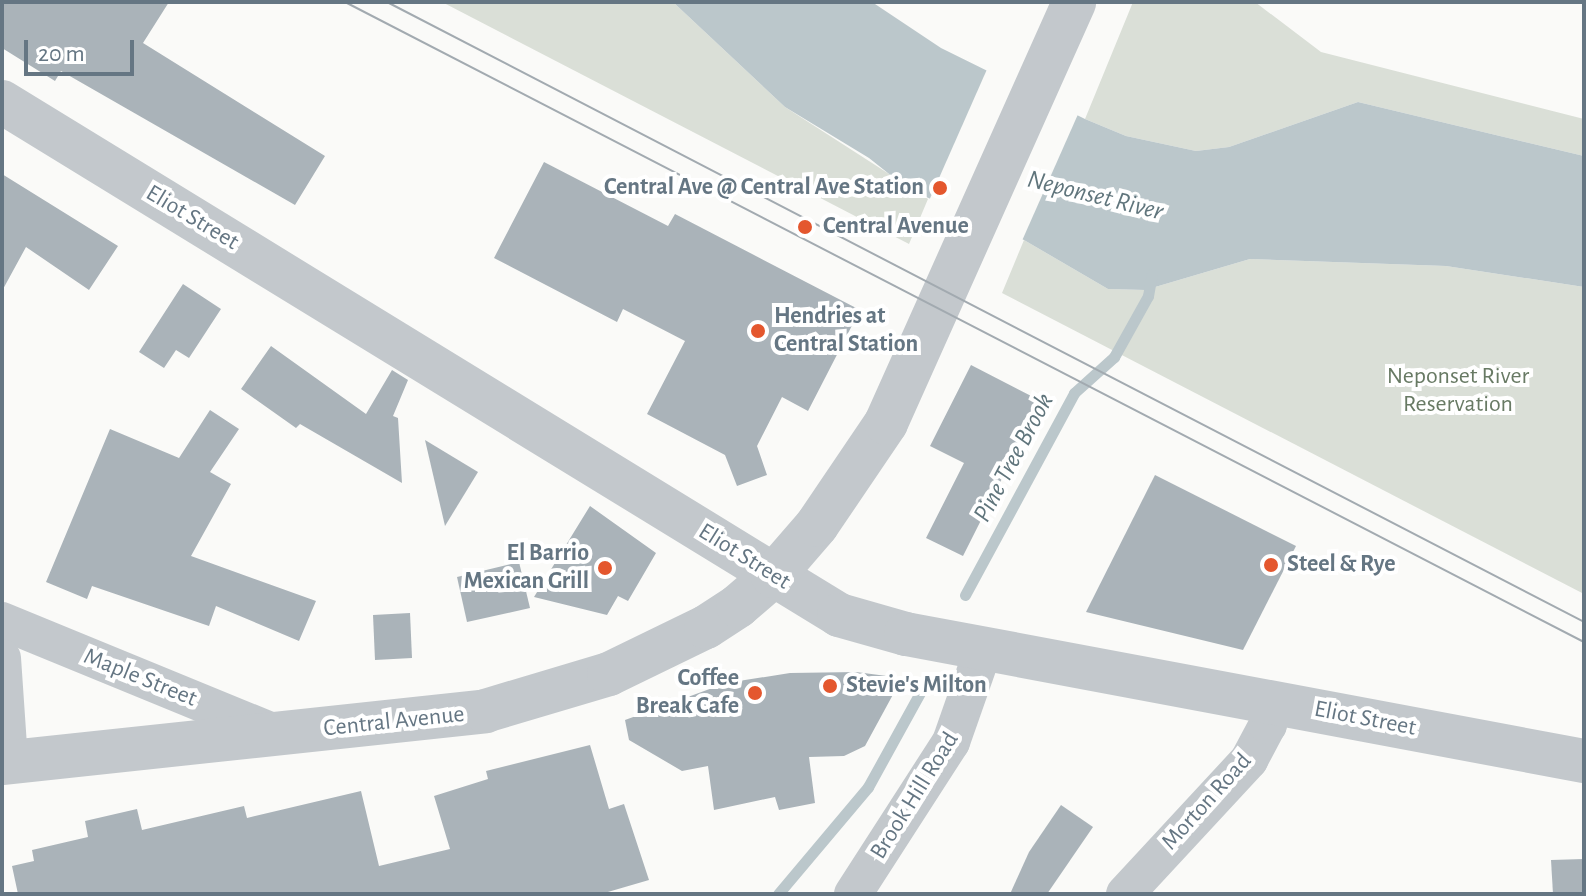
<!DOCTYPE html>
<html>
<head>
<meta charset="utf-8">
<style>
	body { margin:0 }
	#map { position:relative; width:1586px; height:896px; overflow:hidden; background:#fafaf8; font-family:"Alegreya Sans",sans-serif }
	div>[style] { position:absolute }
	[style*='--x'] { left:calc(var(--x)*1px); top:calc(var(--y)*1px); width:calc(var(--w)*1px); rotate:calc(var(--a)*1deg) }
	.green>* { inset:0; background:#dadfd7 }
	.water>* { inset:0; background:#bbc7cb }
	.pier>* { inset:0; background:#fafaf8 }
	.stream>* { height:11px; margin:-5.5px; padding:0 5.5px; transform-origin:5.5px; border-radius:5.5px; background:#bbc7cb }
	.building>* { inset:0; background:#aab3b9 }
	.minor>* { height:38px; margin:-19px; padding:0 19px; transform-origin:19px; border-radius:19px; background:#c3c8cc }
	.tertiary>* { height:44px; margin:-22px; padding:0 22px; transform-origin:22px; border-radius:22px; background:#c3c8cc }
	.tram>* { height:2px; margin:-1px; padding:0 1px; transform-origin:1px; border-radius:1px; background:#a2aab0 }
	.dots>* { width:22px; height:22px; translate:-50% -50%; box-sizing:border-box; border:4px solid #fff; border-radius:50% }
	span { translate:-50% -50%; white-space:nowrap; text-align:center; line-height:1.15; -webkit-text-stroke:8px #fff; paint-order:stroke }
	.poi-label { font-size:24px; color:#657683; font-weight:700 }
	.right { translate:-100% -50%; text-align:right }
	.left { translate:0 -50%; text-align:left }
	.street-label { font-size:24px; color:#657683 }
	.park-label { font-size:24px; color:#687a64 }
	.water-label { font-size:26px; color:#60757c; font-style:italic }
	.frame { position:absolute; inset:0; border:4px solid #657683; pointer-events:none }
	.scale { position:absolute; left:24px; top:40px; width:110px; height:36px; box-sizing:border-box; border:4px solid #657683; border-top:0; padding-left:10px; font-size:24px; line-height:28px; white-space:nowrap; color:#657683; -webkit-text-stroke:6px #fff; paint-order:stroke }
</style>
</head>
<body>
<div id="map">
	<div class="green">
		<div style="clip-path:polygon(442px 2px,673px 2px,785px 107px,928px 199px,909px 244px)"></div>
		<div style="clip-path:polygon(1133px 2px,1255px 2px,1321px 52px,1584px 119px,1584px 156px,1358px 102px,1229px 147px,1196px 151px,1126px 136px,1085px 119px)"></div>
		<div style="clip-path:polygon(1024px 240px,1108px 289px,1145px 290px,1250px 259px,1446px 266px,1584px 287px,1584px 594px,1002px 293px)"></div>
	</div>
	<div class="water">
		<div style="clip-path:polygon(673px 2px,872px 2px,941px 48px,1085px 119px,1126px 136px,1196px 151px,1229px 147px,1358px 102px,1584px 156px,1584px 287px,1446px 266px,1250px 259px,1145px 290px,1108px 289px,1024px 240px,908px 189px,869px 158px,785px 107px)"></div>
	</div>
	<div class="pier">
		<div style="clip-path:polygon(988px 67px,1079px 112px,1021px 243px,928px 203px)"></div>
	</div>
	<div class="stream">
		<div style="--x:965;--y:595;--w:230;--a:-61.6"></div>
		<div style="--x:1074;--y:393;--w:54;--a:-42"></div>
		<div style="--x:1114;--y:357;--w:70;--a:-60.9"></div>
		<div style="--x:1148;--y:296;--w:22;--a:-80"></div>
		<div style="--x:778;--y:894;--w:140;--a:-49.9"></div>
		<div style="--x:868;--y:787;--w:110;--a:-61.1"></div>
	</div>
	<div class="building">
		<div style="clip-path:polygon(2px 2px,169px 2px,143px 43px,325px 156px,295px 205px,61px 71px,55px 81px,2px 48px)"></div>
		<div style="clip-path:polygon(544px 162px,668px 226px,675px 214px,860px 310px,808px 411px,782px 397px,757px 446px,767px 475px,737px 486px,725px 455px,647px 414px,685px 341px,623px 309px,617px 322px,494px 258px)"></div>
		<div style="clip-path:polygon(2px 174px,118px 246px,89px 290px,26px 247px,2px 291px)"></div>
		<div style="clip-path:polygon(183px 284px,221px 309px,189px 358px,176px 350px,164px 368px,139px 352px)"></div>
		<div style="clip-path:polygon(271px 346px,366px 414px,392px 370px,408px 380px,393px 416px,398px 418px,402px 483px,300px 424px,296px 428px,241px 389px)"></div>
		<div style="clip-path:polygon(971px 365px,1041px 401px,963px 556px,926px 538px,964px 463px,930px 446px)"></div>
		<div style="clip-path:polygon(210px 410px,239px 429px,210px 472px,231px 484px,191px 556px,316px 601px,299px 641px,216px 606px,209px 626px,92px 586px,87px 599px,46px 582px,110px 429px,179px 458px)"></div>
		<div style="clip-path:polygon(425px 440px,478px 472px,445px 526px)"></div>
		<div style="clip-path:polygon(1155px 475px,1296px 546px,1243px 650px,1086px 612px)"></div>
		<div style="clip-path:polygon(590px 506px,656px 553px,628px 601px,618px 596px,607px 615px,534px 597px)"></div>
		<div style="clip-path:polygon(519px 562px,530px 608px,467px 622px,457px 577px)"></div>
		<div style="clip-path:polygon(410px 613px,412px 658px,375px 660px,373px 615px)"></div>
		<div style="clip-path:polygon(856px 672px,902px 678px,865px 746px,844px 756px,809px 757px,815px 803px,779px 810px,775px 797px,714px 810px,708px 766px,682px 771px,629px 740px,625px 720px,726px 683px,790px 673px)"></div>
		<div style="clip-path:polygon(590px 745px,609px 809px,624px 804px,649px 880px,601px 894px,18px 894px,12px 866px,34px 861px,32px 850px,88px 837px,85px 821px,137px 809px,142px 830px,244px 806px,247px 818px,361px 791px,379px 866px,450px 849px,434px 796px,488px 779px,486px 771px)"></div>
		<div style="clip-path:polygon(1061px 805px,1093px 827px,1047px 894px,1010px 894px,1029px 852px)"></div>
		<div style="clip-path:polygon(1584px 859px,1584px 894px,1553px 894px,1551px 860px)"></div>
	</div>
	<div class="minor">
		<div style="--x:2;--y:621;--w:298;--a:22.3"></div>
		<div style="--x:2;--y:658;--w:104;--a:86.1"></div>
		<div style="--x:853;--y:894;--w:181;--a:-57.2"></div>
		<div style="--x:951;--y:742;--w:100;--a:-70.7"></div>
		<div style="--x:1125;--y:894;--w:183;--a:-47.2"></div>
		<div style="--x:1249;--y:760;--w:40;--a:-62"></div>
		<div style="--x:1268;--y:725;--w:24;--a:-81"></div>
	</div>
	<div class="tertiary">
		<div style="--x:2;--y:102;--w:982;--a:31.5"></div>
		<div style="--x:839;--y:615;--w:70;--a:15.8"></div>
		<div style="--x:906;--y:634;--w:690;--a:10.61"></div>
		<div style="--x:2;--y:763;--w:486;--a:-6.1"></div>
		<div style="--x:485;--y:711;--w:129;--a:-16.6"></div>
		<div style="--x:609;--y:674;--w:108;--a:-25.9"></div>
		<div style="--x:706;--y:627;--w:38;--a:-33"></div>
		<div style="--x:738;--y:606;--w:46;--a:-40.6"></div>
		<div style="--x:773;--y:576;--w:67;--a:-49.2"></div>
		<div style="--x:817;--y:525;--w:123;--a:-55.9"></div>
		<div style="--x:886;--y:423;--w:461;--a:-65.9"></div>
	</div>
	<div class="tram">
		<div style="--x:345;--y:2;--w:1395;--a:27.32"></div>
		<div style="--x:387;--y:2;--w:1348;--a:27.38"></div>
	</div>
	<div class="dots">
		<div style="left:940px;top:188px;background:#e4572e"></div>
		<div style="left:805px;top:227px;background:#e4572e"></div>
		<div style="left:758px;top:331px;background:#e4572e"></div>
		<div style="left:1271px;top:565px;background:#e4572e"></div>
		<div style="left:605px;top:568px;background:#e4572e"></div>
		<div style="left:830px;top:686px;background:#e4572e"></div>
		<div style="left:755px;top:693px;background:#e4572e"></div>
	</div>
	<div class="poi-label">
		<span class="right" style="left:924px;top:188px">Central Ave @ Central Ave Station</span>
		<span class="left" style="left:823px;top:227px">Central Avenue</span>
		<span class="left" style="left:774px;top:331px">Hendries at<br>Central Station</span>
		<span class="right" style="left:589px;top:568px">El Barrio<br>Mexican Grill</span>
		<span class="left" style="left:1287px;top:565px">Steel &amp; Rye</span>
		<span class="right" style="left:739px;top:693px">Coffee<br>Break Cafe</span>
		<span class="left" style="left:846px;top:686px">Stevie's Milton</span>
	</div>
	<div class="street-label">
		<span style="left:192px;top:218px;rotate:31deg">Eliot Street</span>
		<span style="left:744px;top:557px;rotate:32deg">Eliot Street</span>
		<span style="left:140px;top:678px;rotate:22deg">Maple Street</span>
		<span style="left:1365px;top:719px;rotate:11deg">Eliot Street</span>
		<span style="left:394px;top:722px;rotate:-6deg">Central Avenue</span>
		<span style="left:915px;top:796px;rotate:-58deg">Brook Hill Road</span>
		<span style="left:1207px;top:802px;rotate:-48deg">Morton Road</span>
	</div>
	<div class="park-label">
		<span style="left:1458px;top:391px">Neponset River<br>Reservation</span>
	</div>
	<div class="water-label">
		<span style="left:1095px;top:196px;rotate:14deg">Neponset River</span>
		<span style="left:1014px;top:458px;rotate:-62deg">Pine Tree Brook</span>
	</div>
	<div class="frame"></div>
	<div class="scale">20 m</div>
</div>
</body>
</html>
